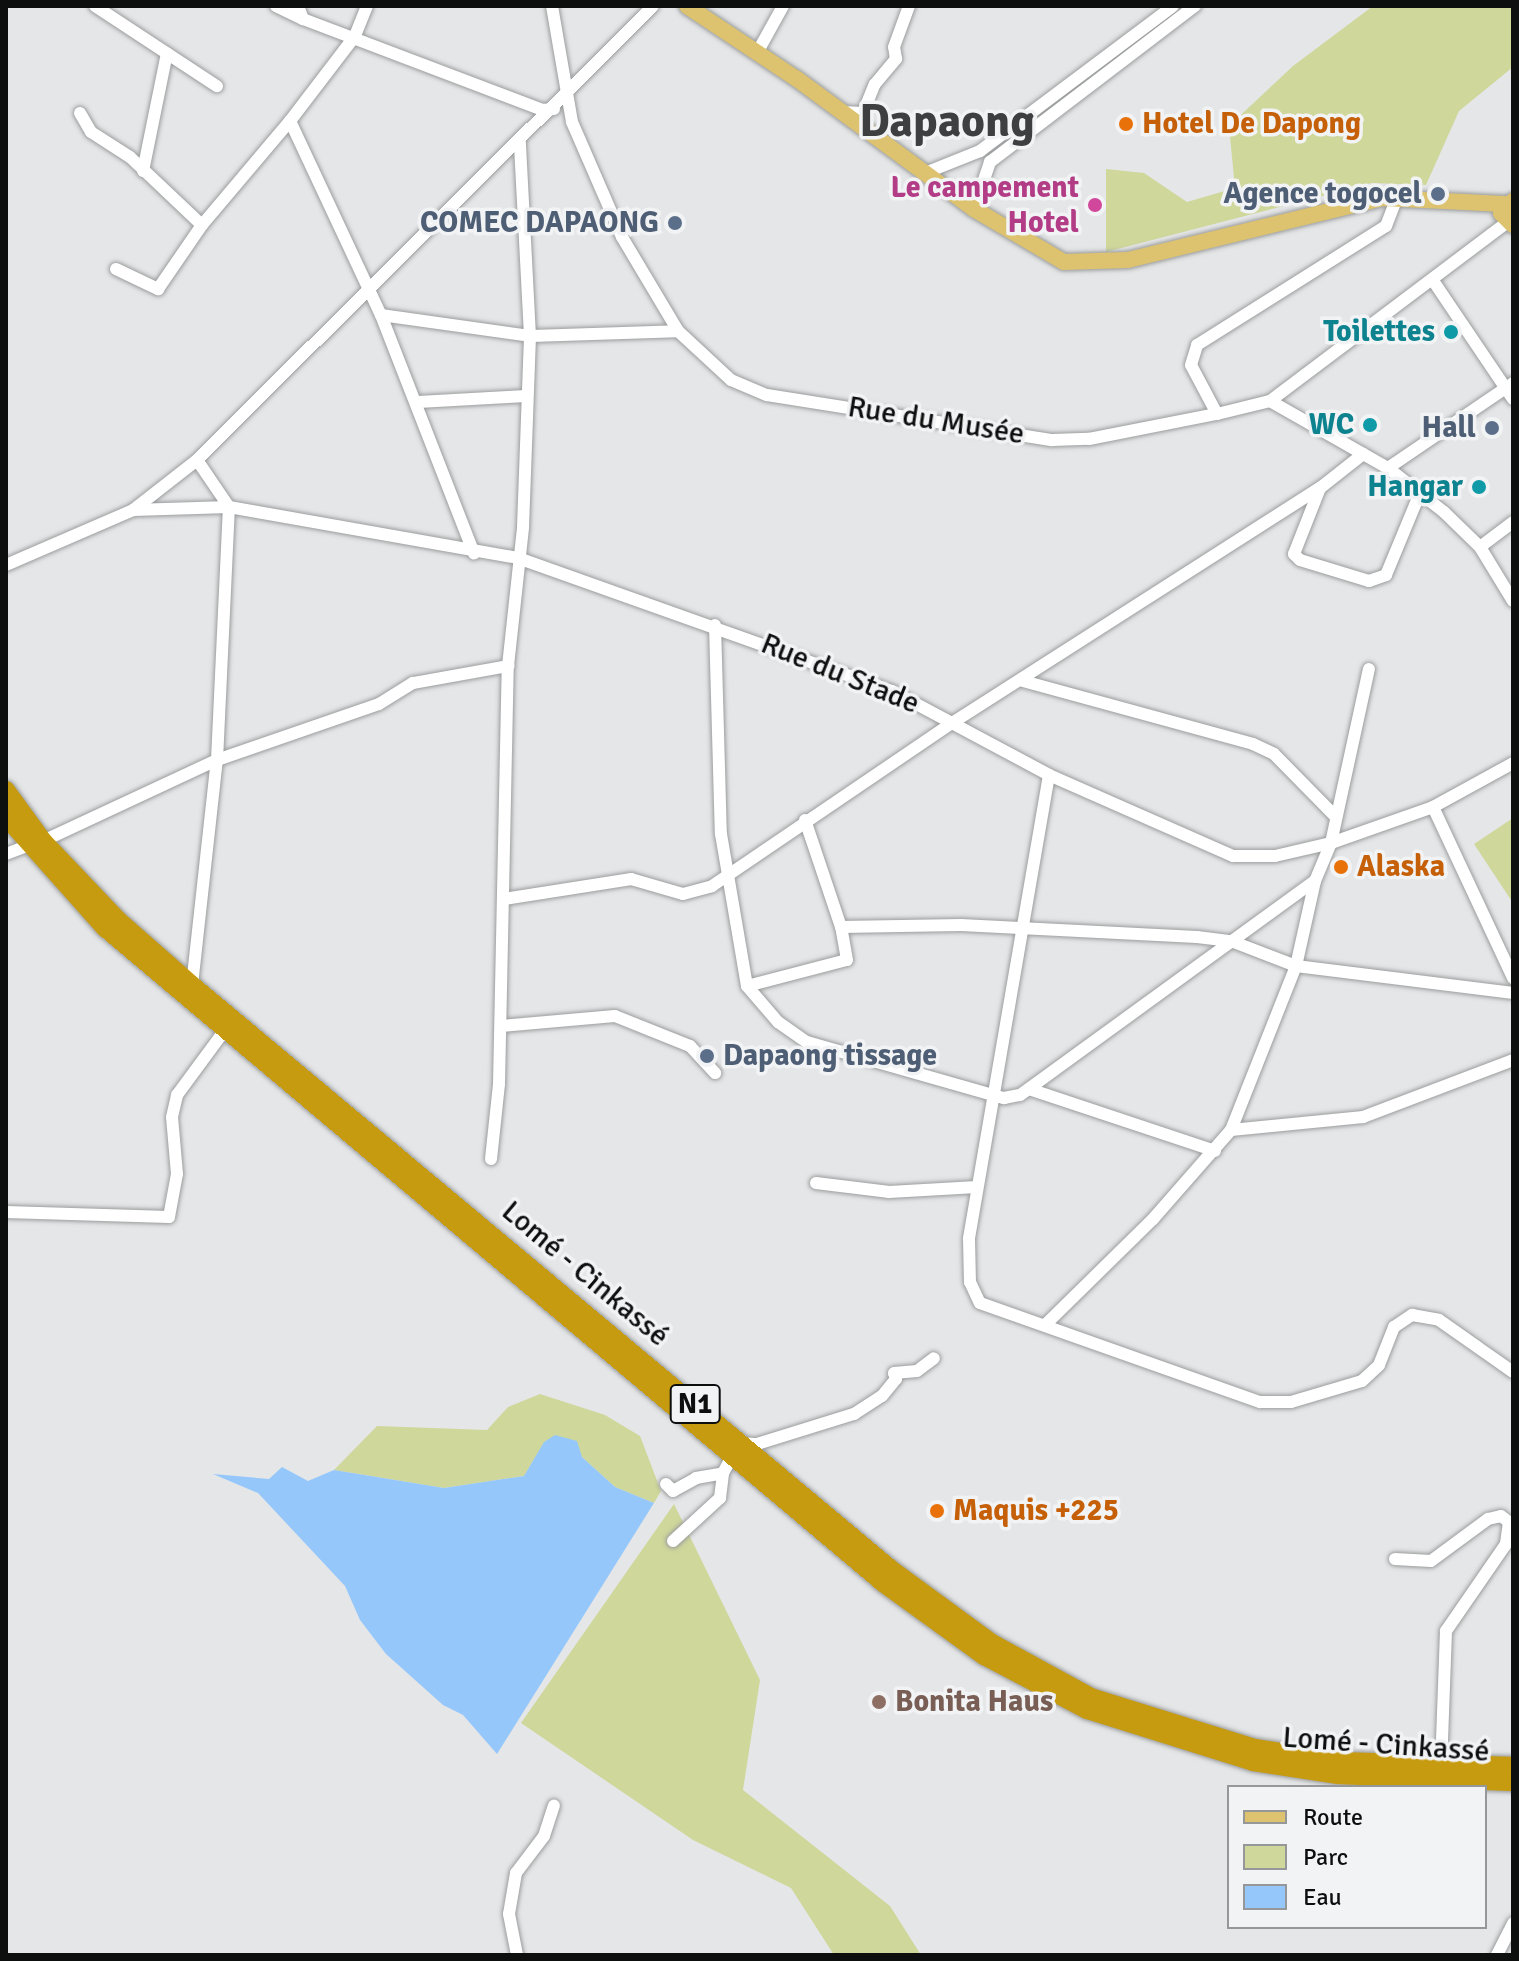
<!DOCTYPE html>
<html>
<head>
<meta charset="utf-8">
<style>
	body { margin:0 }
	#map { position:relative; width:1519px; height:1961px; overflow:hidden; background:#e5e6e7; font-family:Signika,sans-serif }
	div>[style] { position:absolute }
	[style*='--x'] { left:calc(var(--x)*1px); top:calc(var(--y)*1px); width:calc(var(--w)*1px); rotate:calc(var(--a)*1deg) }
	.green>* { inset:0; background:#cfd79b }
	.water>* { inset:0; background:#96c7fb }
	.roads { filter:drop-shadow(0 0 2px #9b9d9e) drop-shadow(0 0 2px #9b9d9e) }
	.minor>* { height:12px; margin:-6px; padding:0 6px; transform-origin:6px; border-radius:6px; background:#fff }
	.major>* { height:16px; margin:-8px; padding:0 8px; transform-origin:8px; border-radius:8px; background:#ddc370 }
	.highway>* { height:18px; margin:-9px; padding:0 9px; transform-origin:9px; border-radius:9px; background:#c79b10 }
	.dots>* { width:22px; height:22px; translate:-50% -50%; box-sizing:border-box; border:4px solid #f2f3f5; border-radius:50% }
	span { translate:-50% -50%; white-space:nowrap; text-align:center; line-height:1.15; -webkit-text-stroke:7px #f2f3f5; paint-order:stroke }
	.shield-label span { padding:2px 6px; background:#f2f3f5; border:2px solid; border-radius:6px; -webkit-text-stroke-width:0 }
	.shield-label { font-size:28px; color:#0d0e0e; font-weight:700 }
	.food-label { font-size:30px; color:#c56008; font-weight:700 }
	.left { translate:0 -50%; text-align:left }
	.hotel-label { font-size:30px; color:#b23c85; font-weight:700 }
	.right { translate:-100% -50%; text-align:right }
	.service-label { font-size:30px; color:#4e5e75; font-weight:700 }
	.culture-label { font-size:30px; color:#0d838f; font-weight:700 }
	.street-label { font-size:30px; color:#0d0e0e }
	.education-label { font-size:30px; color:#785e54; font-weight:700 }
	.town-label { font-size:46px; color:#3e3f40; font-weight:700 }
	.frame { position:absolute; inset:0; border:8px solid #0d0e0e; pointer-events:none }
	.legend { position:absolute; left:1227px; top:1785px; width:260px; height:144px; box-sizing:border-box; background:#f2f3f5; border:2px solid #969799; margin:0; padding:10px 14px; list-style:none; font-size:24px; color:#0d0e0e }
	.legend li { display:flex; align-items:center; gap:16px; height:40px }
	.legend b { width:40px; border:2px solid #969799 }
</style>
</head>
<body>
<div id="map">
	<div class="green">
		<div style="clip-path:polygon(1373px 6px,1513px 6px,1513px 67px,1459px 111px,1426px 185px,1372px 183px,1106px 252px,1106px 169px,1144px 173px,1187px 202px,1235px 188px,1229px 126px,1293px 66px)"></div>
		<div style="clip-path:polygon(1513px 818px,1513px 903px,1474px 844px)"></div>
		<div style="clip-path:polygon(540px 1394px,605px 1415px,640px 1436px,661px 1491px,654px 1503px,615px 1487px,582px 1457px,544px 1443px,524px 1476px,444px 1488px,334px 1470px,377px 1426px,487px 1430px,508px 1407px)"></div>
		<div style="clip-path:polygon(674px 1504px,760px 1680px,743px 1790px,890px 1906px,921px 1955px,834px 1955px,791px 1888px,693px 1840px,521px 1723px)"></div>
	</div>
	<div class="water">
		<div style="clip-path:polygon(555px 1435px,577px 1441px,582px 1457px,615px 1487px,654px 1503px,497px 1754px,463px 1715px,443px 1705px,386px 1654px,360px 1620px,345px 1586px,258px 1493px,213px 1474px,269px 1479px,282px 1467px,308px 1481px,334px 1470px,444px 1488px,524px 1476px,544px 1442px)"></div>
	</div>
	<div class="roads">
		<div class="minor">
			<div style="--x:95;--y:6;--w:146;--a:33.3"></div>
			<div style="--x:276;--y:6;--w:30;--a:26"></div>
			<div style="--x:298;--y:6;--w:14;--a:69"></div>
			<div style="--x:303;--y:19;--w:256;--a:20.8"></div>
			<div style="--x:542;--y:110;--w:12;--a:-5"></div>
			<div style="--x:367;--y:6;--w:32;--a:112"></div>
			<div style="--x:355;--y:36;--w:107;--a:127.4"></div>
			<div style="--x:290;--y:121;--w:214;--a:64.9"></div>
			<div style="--x:381;--y:315;--w:256;--a:68.7"></div>
			<div style="--x:552;--y:6;--w:118;--a:80.2"></div>
			<div style="--x:572;--y:122;--w:125;--a:66.5"></div>
			<div style="--x:622;--y:237;--w:109;--a:59.2"></div>
			<div style="--x:678;--y:331;--w:72;--a:42.8"></div>
			<div style="--x:731;--y:380;--w:39;--a:23"></div>
			<div style="--x:767;--y:395;--w:289;--a:9"></div>
			<div style="--x:1052;--y:440;--w:37;--a:-2"></div>
			<div style="--x:1089;--y:439;--w:130;--a:-11.1"></div>
			<div style="--x:1217;--y:414;--w:55;--a:-13.8"></div>
			<div style="--x:1270;--y:401;--w:296;--a:-37"></div>
			<div style="--x:758;--y:51;--w:51;--a:-60.9"></div>
			<div style="--x:842;--y:112;--w:21;--a:3"></div>
			<div style="--x:863;--y:113;--w:31;--a:-68"></div>
			<div style="--x:875;--y:84;--w:33;--a:-50"></div>
			<div style="--x:896;--y:59;--w:12;--a:-99"></div>
			<div style="--x:894;--y:47;--w:44;--a:-69.9"></div>
			<div style="--x:80;--y:113;--w:22;--a:60"></div>
			<div style="--x:91;--y:132;--w:46;--a:32.7"></div>
			<div style="--x:130;--y:157;--w:99;--a:43.4"></div>
			<div style="--x:143;--y:171;--w:120;--a:-78.5"></div>
			<div style="--x:925;--y:173;--w:59;--a:-21.8"></div>
			<div style="--x:980;--y:151;--w:241;--a:-36.9"></div>
			<div style="--x:974;--y:209;--w:50;--a:-71.2"></div>
			<div style="--x:990;--y:162;--w:258;--a:-37.3"></div>
			<div style="--x:116;--y:269;--w:47;--a:25.5"></div>
			<div style="--x:158;--y:289;--w:78;--a:-55.5"></div>
			<div style="--x:202;--y:225;--w:136;--a:-49.8"></div>
			<div style="--x:1434;--y:282;--w:141;--a:56"></div>
			<div style="--x:381;--y:315;--w:150;--a:8"></div>
			<div style="--x:530;--y:336;--w:148;--a:-1.9"></div>
			<div style="--x:1270;--y:401;--w:136;--a:29.6"></div>
			<div style="--x:1388;--y:468;--w:71;--a:38.2"></div>
			<div style="--x:1444;--y:512;--w:50;--a:44.2"></div>
			<div style="--x:1480;--y:547;--w:63;--a:58.6"></div>
			<div style="--x:418;--y:402;--w:108;--a:-3.2"></div>
			<div style="--x:1217;--y:414;--w:55;--a:-118"></div>
			<div style="--x:1191;--y:365;--w:21;--a:-73"></div>
			<div style="--x:1197;--y:345;--w:223;--a:-32.2"></div>
			<div style="--x:1386;--y:226;--w:31;--a:-69"></div>
			<div style="--x:1388;--y:468;--w:151;--a:-34.2"></div>
			<div style="--x:1320;--y:488;--w:71;--a:111.5"></div>
			<div style="--x:1294;--y:554;--w:8;--a:45"></div>
			<div style="--x:1300;--y:560;--w:72;--a:16.9"></div>
			<div style="--x:1369;--y:581;--w:18;--a:-19"></div>
			<div style="--x:1386;--y:575;--w:89;--a:-67.5"></div>
			<div style="--x:133;--y:510;--w:96;--a:-1.8"></div>
			<div style="--x:229;--y:507;--w:293;--a:10"></div>
			<div style="--x:518;--y:558;--w:397;--a:19.6"></div>
			<div style="--x:892;--y:691;--w:178;--a:28.1"></div>
			<div style="--x:1049;--y:775;--w:201;--a:23.8"></div>
			<div style="--x:1233;--y:856;--w:42;--a:0"></div>
			<div style="--x:1275;--y:856;--w:57;--a:-13.1"></div>
			<div style="--x:1331;--y:843;--w:108;--a:-19.4"></div>
			<div style="--x:1433;--y:807;--w:91;--a:-28.8"></div>
			<div style="--x:1480;--y:547;--w:41;--a:-37.1"></div>
			<div style="--x:6;--y:565;--w:138;--a:-23.4"></div>
			<div style="--x:133;--y:510;--w:81;--a:-38"></div>
			<div style="--x:197;--y:460;--w:643;--a:-44.87"></div>
			<div style="--x:715;--y:625;--w:209;--a:88.4"></div>
			<div style="--x:721;--y:834;--w:154;--a:80.3"></div>
			<div style="--x:747;--y:986;--w:48;--a:49.3"></div>
			<div style="--x:778;--y:1022;--w:35;--a:35"></div>
			<div style="--x:807;--y:1042;--w:205;--a:15.9"></div>
			<div style="--x:1004;--y:1098;--w:16;--a:-11"></div>
			<div style="--x:1020;--y:1095;--w:364;--a:-36"></div>
			<div style="--x:1315;--y:881;--w:41;--a:-67.2"></div>
			<div style="--x:1331;--y:843;--w:178;--a:-77.7"></div>
			<div style="--x:1023;--y:681;--w:238;--a:15.3"></div>
			<div style="--x:1253;--y:744;--w:23;--a:25"></div>
			<div style="--x:1274;--y:754;--w:87;--a:45.5"></div>
			<div style="--x:1049;--y:775;--w:471;--a:99.8"></div>
			<div style="--x:969;--y:1239;--w:43;--a:88.7"></div>
			<div style="--x:970;--y:1282;--w:23;--a:65"></div>
			<div style="--x:980;--y:1303;--w:297;--a:19.5"></div>
			<div style="--x:1260;--y:1402;--w:31;--a:0"></div>
			<div style="--x:1291;--y:1402;--w:74;--a:-16.5"></div>
			<div style="--x:1362;--y:1381;--w:23;--a:-43"></div>
			<div style="--x:1379;--y:1365;--w:41;--a:-68.5"></div>
			<div style="--x:1394;--y:1327;--w:22;--a:-34"></div>
			<div style="--x:1412;--y:1315;--w:27;--a:10"></div>
			<div style="--x:1439;--y:1320;--w:90;--a:35.1"></div>
			<div style="--x:1433;--y:807;--w:189;--a:64.9"></div>
			<div style="--x:805;--y:820;--w:113;--a:71.4"></div>
			<div style="--x:841;--y:927;--w:120;--a:-1"></div>
			<div style="--x:961;--y:925;--w:236;--a:2.9"></div>
			<div style="--x:1197;--y:937;--w:34;--a:7"></div>
			<div style="--x:1231;--y:941;--w:70;--a:21"></div>
			<div style="--x:1296;--y:966;--w:219;--a:7.1"></div>
			<div style="--x:43;--y:841;--w:192;--a:-25"></div>
			<div style="--x:217;--y:760;--w:171;--a:-19.1"></div>
			<div style="--x:379;--y:704;--w:40;--a:-32"></div>
			<div style="--x:413;--y:683;--w:97;--a:-10.1"></div>
			<div style="--x:6;--y:854;--w:22;--a:-21"></div>
			<div style="--x:504;--y:899;--w:129;--a:-8.9"></div>
			<div style="--x:631;--y:879;--w:54;--a:16.1"></div>
			<div style="--x:683;--y:894;--w:30;--a:-15"></div>
			<div style="--x:712;--y:886;--w:290;--a:-34.2"></div>
			<div style="--x:952;--y:723;--w:437;--a:-32.6"></div>
			<div style="--x:1320;--y:488;--w:55;--a:-38.3"></div>
			<div style="--x:192;--y:985;--w:226;--a:-83.7"></div>
			<div style="--x:217;--y:760;--w:253;--a:-87.3"></div>
			<div style="--x:229;--y:507;--w:57;--a:-124.2"></div>
			<div style="--x:747;--y:986;--w:103;--a:-14.6"></div>
			<div style="--x:847;--y:960;--w:34;--a:-100"></div>
			<div style="--x:501;--y:1026;--w:114;--a:-5"></div>
			<div style="--x:615;--y:1016;--w:81;--a:21.8"></div>
			<div style="--x:690;--y:1046;--w:37;--a:47"></div>
			<div style="--x:1029;--y:1089;--w:196;--a:18.4"></div>
			<div style="--x:1231;--y:1130;--w:133;--a:-5.6"></div>
			<div style="--x:1363;--y:1117;--w:160;--a:-20.8"></div>
			<div style="--x:491;--y:1159;--w:75;--a:-83.9"></div>
			<div style="--x:499;--y:1084;--w:418;--a:-88.8"></div>
			<div style="--x:508;--y:666;--w:140;--a:-83.8"></div>
			<div style="--x:523;--y:527;--w:191;--a:-87.9"></div>
			<div style="--x:530;--y:336;--w:194;--a:-93"></div>
			<div style="--x:816;--y:1183;--w:74;--a:7"></div>
			<div style="--x:889;--y:1192;--w:88;--a:-3.3"></div>
			<div style="--x:6;--y:1212;--w:163;--a:1.8"></div>
			<div style="--x:169;--y:1217;--w:44;--a:-79.5"></div>
			<div style="--x:177;--y:1174;--w:57;--a:-95"></div>
			<div style="--x:172;--y:1117;--w:23;--a:-77"></div>
			<div style="--x:177;--y:1095;--w:81;--a:-53.6"></div>
			<div style="--x:1046;--y:1324;--w:150;--a:-44.5"></div>
			<div style="--x:1153;--y:1219;--w:118;--a:-48.8"></div>
			<div style="--x:1231;--y:1130;--w:176;--a:-68.4"></div>
			<div style="--x:1296;--y:966;--w:87;--a:-77.4"></div>
			<div style="--x:741;--y:1443;--w:16;--a:4"></div>
			<div style="--x:757;--y:1444;--w:102;--a:-17.2"></div>
			<div style="--x:854;--y:1414;--w:33;--a:-33"></div>
			<div style="--x:882;--y:1396;--w:22;--a:-51"></div>
			<div style="--x:896;--y:1379;--w:6;--a:-108"></div>
			<div style="--x:894;--y:1373;--w:23;--a:-5"></div>
			<div style="--x:917;--y:1371;--w:21;--a:-37"></div>
			<div style="--x:666;--y:1484;--w:10;--a:45"></div>
			<div style="--x:673;--y:1491;--w:26;--a:-29"></div>
			<div style="--x:696;--y:1478;--w:27;--a:-10"></div>
			<div style="--x:723;--y:1473;--w:21;--a:-61"></div>
			<div style="--x:673;--y:1541;--w:64;--a:-42.5"></div>
			<div style="--x:720;--y:1498;--w:25;--a:-83"></div>
			<div style="--x:1395;--y:1559;--w:36;--a:3"></div>
			<div style="--x:1431;--y:1561;--w:71;--a:-36.4"></div>
			<div style="--x:1488;--y:1519;--w:13;--a:-13"></div>
			<div style="--x:1501;--y:1516;--w:10;--a:37"></div>
			<div style="--x:1509;--y:1522;--w:22;--a:98"></div>
			<div style="--x:1506;--y:1544;--w:106;--a:124.6"></div>
			<div style="--x:1446;--y:1631;--w:135;--a:92.1"></div>
			<div style="--x:517;--y:1955;--w:42;--a:-101"></div>
			<div style="--x:509;--y:1914;--w:42;--a:-80.3"></div>
			<div style="--x:516;--y:1873;--w:46;--a:-52.9"></div>
			<div style="--x:544;--y:1836;--w:32;--a:-72"></div>
			<div style="--x:1497;--y:1955;--w:36;--a:-63"></div>
		</div>
		<div class="major">
			<div style="--x:687;--y:6;--w:132;--a:33.6"></div>
			<div style="--x:797;--y:79;--w:220;--a:36.3"></div>
			<div style="--x:974;--y:209;--w:104;--a:30.5"></div>
			<div style="--x:1064;--y:262;--w:64;--a:-1.8"></div>
			<div style="--x:1128;--y:260;--w:261;--a:-13.7"></div>
			<div style="--x:1382;--y:198;--w:123;--a:2.8"></div>
			<div style="--x:1513;--y:201;--w:17;--a:135"></div>
			<div style="--x:1501;--y:213;--w:17;--a:45"></div>
		</div>
		<div class="highway">
			<div style="--x:6;--y:790;--w:63;--a:54"></div>
			<div style="--x:43;--y:841;--w:109;--a:46.5"></div>
			<div style="--x:118;--y:920;--w:98;--a:41.3"></div>
			<div style="--x:192;--y:985;--w:911;--a:39.88"></div>
			<div style="--x:891;--y:1569;--w:125;--a:36.2"></div>
			<div style="--x:992;--y:1643;--w:113;--a:28.6"></div>
			<div style="--x:1091;--y:1697;--w:172;--a:17.3"></div>
			<div style="--x:1255;--y:1748;--w:85;--a:8.8"></div>
			<div style="--x:1339;--y:1761;--w:174;--a:1.6"></div>
			<div style="--x:6;--y:817;--w:149;--a:48.3"></div>
			<div style="--x:105;--y:928;--w:1017;--a:40.09"></div>
			<div style="--x:883;--y:1583;--w:125;--a:35.9"></div>
			<div style="--x:984;--y:1656;--w:116;--a:27.7"></div>
			<div style="--x:1087;--y:1710;--w:174;--a:17.4"></div>
			<div style="--x:1253;--y:1762;--w:86;--a:8.7"></div>
			<div style="--x:1338;--y:1775;--w:175;--a:2.3"></div>
		</div>
	</div>
	<div class="dots">
		<div style="left:1126px;top:124px;background:#e8710a"></div>
		<div style="left:1438px;top:194px;background:#5c6f8a"></div>
		<div style="left:1095px;top:205px;background:#d1479c"></div>
		<div style="left:675px;top:223px;background:#5c6f8a"></div>
		<div style="left:1451px;top:332px;background:#0f9aa8"></div>
		<div style="left:1370px;top:425px;background:#0f9aa8"></div>
		<div style="left:1492px;top:428px;background:#5c6f8a"></div>
		<div style="left:1479px;top:487px;background:#0f9aa8"></div>
		<div style="left:1341px;top:867px;background:#e8710a"></div>
		<div style="left:707px;top:1056px;background:#5c6f8a"></div>
		<div style="left:937px;top:1511px;background:#e8710a"></div>
		<div style="left:879px;top:1702px;background:#8d6e63"></div>
	</div>
	<div class="shield-label">
		<span style="left:695px;top:1404px">N1</span>
	</div>
	<div class="food-label">
		<span class="left" style="left:1142px;top:124px">Hotel De Dapong</span>
		<span class="left" style="left:1357px;top:867px">Alaska</span>
		<span class="left" style="left:953px;top:1511px">Maquis +225</span>
	</div>
	<div class="hotel-label">
		<span class="right" style="left:1079px;top:205px">Le campement<br>Hotel</span>
	</div>
	<div class="service-label">
		<span class="right" style="left:1422px;top:194px">Agence togocel</span>
		<span class="right" style="left:659px;top:223px">COMEC DAPAONG</span>
		<span class="right" style="left:1476px;top:428px">Hall</span>
		<span class="left" style="left:723px;top:1056px">Dapaong tissage</span>
	</div>
	<div class="culture-label">
		<span class="right" style="left:1435px;top:332px">Toilettes</span>
		<span class="right" style="left:1354px;top:425px">WC</span>
		<span class="right" style="left:1463px;top:487px">Hangar</span>
	</div>
	<div class="street-label">
		<span style="left:936px;top:421px;rotate:9deg">Rue du Musée</span>
		<span style="left:840px;top:674px;rotate:22deg">Rue du Stade</span>
		<span style="left:585px;top:1274px;rotate:40deg">Lomé - Cinkassé</span>
		<span style="left:1386px;top:1745px;rotate:4deg">Lomé - Cinkassé</span>
	</div>
	<div class="education-label">
		<span class="left" style="left:895px;top:1702px">Bonita Haus</span>
	</div>
	<div class="town-label">
		<span style="left:947px;top:121px">Dapaong</span>
	</div>
	<div class="frame"></div>
	<ul class="legend">
	<li><b style="height:10px;background:#ddc370"></b>Route</li>
	<li><b style="height:22px;background:#cfd79b"></b>Parc</li>
	<li><b style="height:22px;background:#96c7fb"></b>Eau</li>
	</ul>
</div>
</body>
</html>
